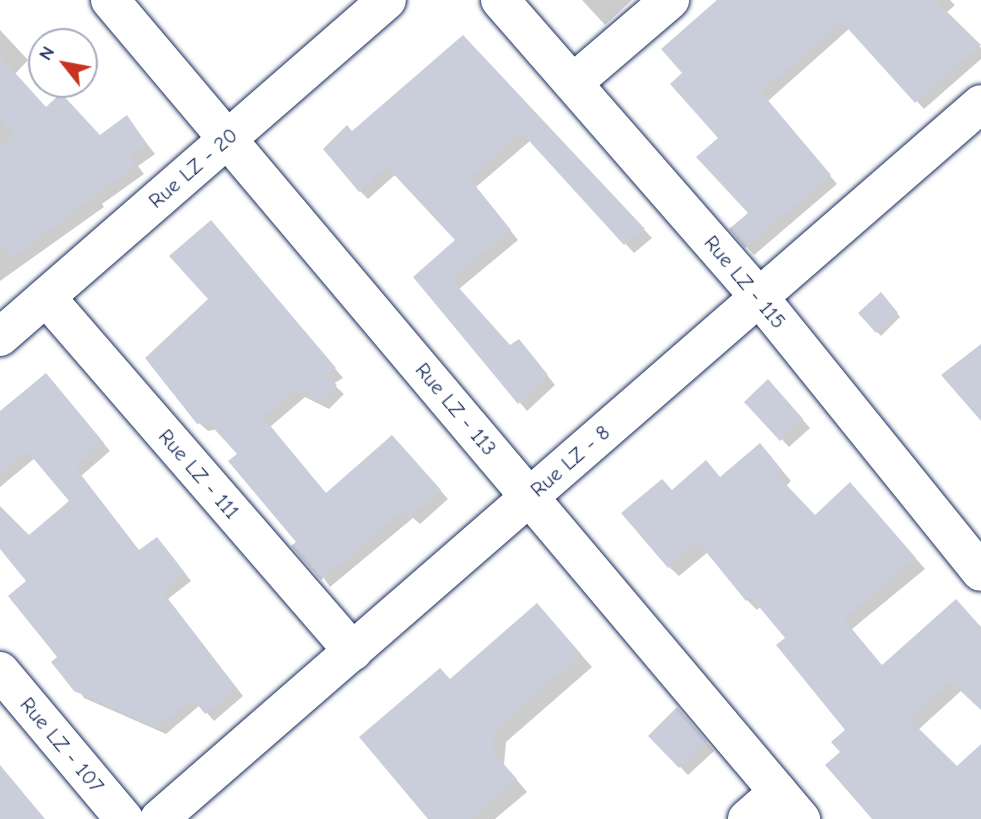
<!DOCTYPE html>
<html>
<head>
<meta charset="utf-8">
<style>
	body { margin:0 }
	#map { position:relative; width:981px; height:819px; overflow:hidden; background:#fff; font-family:"Comic Neue",sans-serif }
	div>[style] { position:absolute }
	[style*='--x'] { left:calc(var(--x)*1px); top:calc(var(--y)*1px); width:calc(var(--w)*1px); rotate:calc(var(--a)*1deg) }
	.shadow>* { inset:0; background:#0003 }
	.building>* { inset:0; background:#caceda }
	.roads { filter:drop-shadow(0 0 2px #1b2f5e) drop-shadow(0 0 2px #1b2f5e) }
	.street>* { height:38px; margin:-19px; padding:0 19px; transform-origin:19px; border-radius:19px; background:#fff }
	span { translate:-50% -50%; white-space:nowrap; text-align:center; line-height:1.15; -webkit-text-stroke:5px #fff; paint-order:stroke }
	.street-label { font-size:21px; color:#1b2f5e }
	.north { position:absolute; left:28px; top:28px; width:70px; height:70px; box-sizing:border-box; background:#fff; border:2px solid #a4acbf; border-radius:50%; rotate:301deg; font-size:19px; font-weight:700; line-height:28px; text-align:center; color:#1b2f5e }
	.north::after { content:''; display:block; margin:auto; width:24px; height:32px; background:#c8321e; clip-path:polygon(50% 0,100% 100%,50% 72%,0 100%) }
</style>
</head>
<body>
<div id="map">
	<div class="shadow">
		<div style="clip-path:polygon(582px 0,632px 0,605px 25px)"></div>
		<div style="clip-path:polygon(719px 0,950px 0,955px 5px,946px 13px,981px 48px,981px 59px,924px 109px,850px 28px,768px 101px,837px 184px,754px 255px,731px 229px,751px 213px,721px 138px,685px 73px)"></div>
		<div style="clip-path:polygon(0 30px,28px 60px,15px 74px,46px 109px,100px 137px,127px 118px,155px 154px,138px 166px,144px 174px,102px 204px,104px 207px,0 281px)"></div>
		<div style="clip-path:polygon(471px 46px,652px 238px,634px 253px,531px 140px,476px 187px,518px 240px,459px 289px,511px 347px,527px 350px,555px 385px,527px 411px,415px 277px,458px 241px,396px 174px,368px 199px,360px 191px,353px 133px)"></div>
		<div style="clip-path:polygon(220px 231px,343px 378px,333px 384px,344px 394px,329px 409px,305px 397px,270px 427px,327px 495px,400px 445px,448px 499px,420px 524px,413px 518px,330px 587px,240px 454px,217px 429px,208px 431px,199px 423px)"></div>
		<div style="clip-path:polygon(884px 298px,900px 317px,881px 336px,860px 313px)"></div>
		<div style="clip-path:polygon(53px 382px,110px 451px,81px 476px,140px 552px,164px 546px,191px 581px,168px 599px,243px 696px,214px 721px,200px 705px,166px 734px,84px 698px,60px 657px,28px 581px,0 547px,0 509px,29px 537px,72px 501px,35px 458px,0 487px,0 414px)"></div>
		<div style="clip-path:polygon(776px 389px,810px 428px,789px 447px,747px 402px)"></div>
		<div style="clip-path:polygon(769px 455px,791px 481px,786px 486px,815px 517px,860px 494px,925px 569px,852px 629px,883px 667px,981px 629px,981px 708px,962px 690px,918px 730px,957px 768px,981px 746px,981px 819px,875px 819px,843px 752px,847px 731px,788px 638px,761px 606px,757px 610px,747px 600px,708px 552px,679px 576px,669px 567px,721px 478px)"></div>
		<div style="clip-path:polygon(548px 617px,592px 667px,506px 742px,504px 765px,527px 792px,495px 819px,431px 819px)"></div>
		<div style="clip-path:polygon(685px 718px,714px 751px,688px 775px,651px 736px)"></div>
	</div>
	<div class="building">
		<div style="clip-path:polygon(717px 0,935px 0,981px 45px,915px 103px,842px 22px,761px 92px,831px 175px,745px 248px,729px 229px,748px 213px,696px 157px,718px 138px,670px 84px,682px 73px,661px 49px)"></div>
		<div style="clip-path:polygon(463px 35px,645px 229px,624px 245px,521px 132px,469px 178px,511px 230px,451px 279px,510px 345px,519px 339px,548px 375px,518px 404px,413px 277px,455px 240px,386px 166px,359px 192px,323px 149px,347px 125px,352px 131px)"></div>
		<div style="clip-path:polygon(0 56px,46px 107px,61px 93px,100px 135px,127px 115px,147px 144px,130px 156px,136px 164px,12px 259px,0 244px,0 147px,14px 135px,0 120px)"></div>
		<div style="clip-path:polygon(211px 220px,336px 368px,326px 374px,337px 385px,320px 402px,296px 389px,263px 417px,326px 493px,392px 435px,441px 490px,410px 517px,404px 510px,321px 580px,291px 546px,296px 542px,228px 461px,237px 454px,207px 421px,197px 424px,145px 358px,208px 299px,169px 256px)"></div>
		<div style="clip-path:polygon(881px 292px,898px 313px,876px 333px,858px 313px)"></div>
		<div style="clip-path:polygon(981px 344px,981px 421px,941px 375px)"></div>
		<div style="clip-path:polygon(46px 373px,104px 443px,75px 467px,139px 550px,157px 537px,185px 573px,162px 591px,236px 688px,205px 714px,192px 698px,158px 728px,74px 691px,51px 662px,57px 657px,8px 596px,26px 581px,0 549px,0 506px,29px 535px,69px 501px,27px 451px,0 473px,0 411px)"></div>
		<div style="clip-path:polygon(768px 379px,803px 419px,780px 441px,744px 402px)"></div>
		<div style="clip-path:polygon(760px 443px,782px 470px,777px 475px,815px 515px,850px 482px,916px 558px,843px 619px,882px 665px,956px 599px,981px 627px,981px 710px,951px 682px,909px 719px,957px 766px,981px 744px,981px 819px,872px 819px,825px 765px,840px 752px,831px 742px,845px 730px,776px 645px,785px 638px,751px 597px,746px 601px,698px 542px,668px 568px,621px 513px,662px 479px,672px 490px,706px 460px,720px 477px)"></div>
		<div style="clip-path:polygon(537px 603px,581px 654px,495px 730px,493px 752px,517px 779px,470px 819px,428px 819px,359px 737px,440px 668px,450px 679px)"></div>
		<div style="clip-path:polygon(677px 707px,707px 742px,679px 768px,648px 736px)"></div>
		<div style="clip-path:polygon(0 765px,45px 819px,0 819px)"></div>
	</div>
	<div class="roads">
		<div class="street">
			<div style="--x:110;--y:0;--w:1072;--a:49.85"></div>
			<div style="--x:500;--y:0;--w:394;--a:48.9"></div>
			<div style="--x:759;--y:297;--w:353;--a:51.1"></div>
			<div style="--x:573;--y:83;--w:128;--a:-40.6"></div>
			<div style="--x:46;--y:297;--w:469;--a:49.1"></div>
			<div style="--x:0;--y:337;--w:513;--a:-41.05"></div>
			<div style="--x:0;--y:671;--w:193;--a:50"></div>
			<div style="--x:159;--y:819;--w:1089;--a:-41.02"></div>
			<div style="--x:747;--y:819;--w:41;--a:-41.1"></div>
		</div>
	</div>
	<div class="street-label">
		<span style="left:193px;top:168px;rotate:-41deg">Rue LZ - 20</span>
		<span style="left:745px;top:282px;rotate:50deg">Rue LZ - 115</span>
		<span style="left:456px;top:409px;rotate:50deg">Rue LZ - 113</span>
		<span style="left:570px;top:461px;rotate:-41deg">Rue LZ - 8</span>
		<span style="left:199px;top:474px;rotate:49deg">Rue LZ - 111</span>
		<span style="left:62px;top:745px;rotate:50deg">Rue LZ - 107</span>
	</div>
	<div class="north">N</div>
</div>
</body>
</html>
